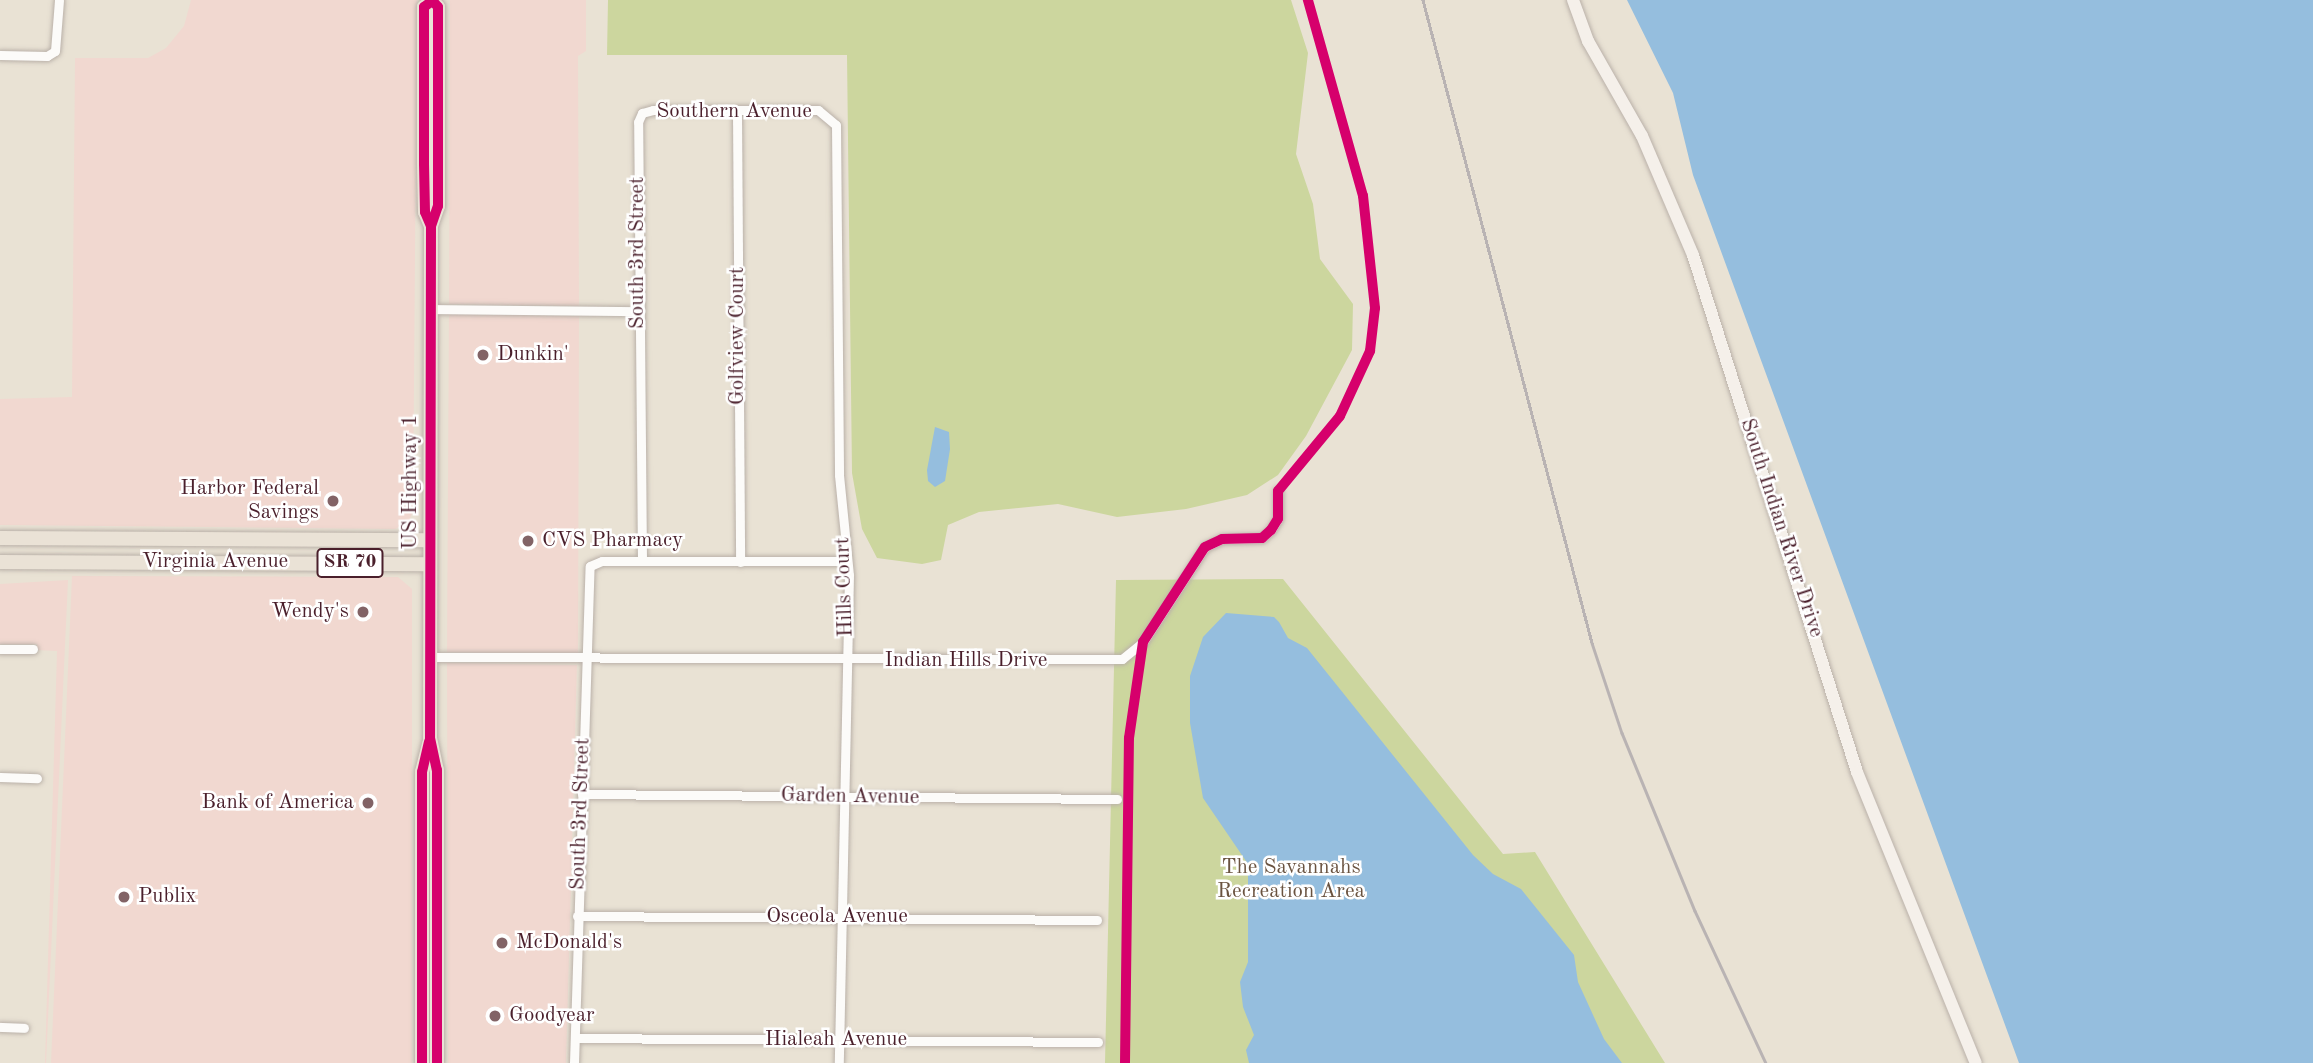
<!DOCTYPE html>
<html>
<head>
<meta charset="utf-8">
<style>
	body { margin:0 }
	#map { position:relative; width:2313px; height:1063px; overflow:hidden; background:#e9e2d4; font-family:"Old Standard TT",serif }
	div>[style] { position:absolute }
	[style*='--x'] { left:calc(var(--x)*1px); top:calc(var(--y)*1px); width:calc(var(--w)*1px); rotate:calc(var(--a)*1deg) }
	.built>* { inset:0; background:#f1d8d0 }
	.green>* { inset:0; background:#ccd69e }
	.water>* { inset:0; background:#95bede }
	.roads { filter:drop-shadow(0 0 2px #bab1a9) drop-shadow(0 0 2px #bab1a9) }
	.street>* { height:9px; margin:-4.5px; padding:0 4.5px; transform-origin:4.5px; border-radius:4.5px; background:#fcfbf9 }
	.secondary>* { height:12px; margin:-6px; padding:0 6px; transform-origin:6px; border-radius:6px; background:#f5f0ea }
	.primary>* { height:14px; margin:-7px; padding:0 7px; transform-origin:7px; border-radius:7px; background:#eae2d6 }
	.rail>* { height:2.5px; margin:-1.25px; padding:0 1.25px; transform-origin:1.25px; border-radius:1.25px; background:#b9b3b3 }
	.cycleway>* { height:10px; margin:-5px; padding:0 5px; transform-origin:5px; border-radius:5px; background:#d6006c }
	.dots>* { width:19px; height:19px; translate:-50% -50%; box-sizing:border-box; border:4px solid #fff; border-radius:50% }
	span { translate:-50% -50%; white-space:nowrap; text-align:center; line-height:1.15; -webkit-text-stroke:5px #fff; paint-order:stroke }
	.shield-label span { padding:2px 5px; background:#fff; border:2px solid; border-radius:5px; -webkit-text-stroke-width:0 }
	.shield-label { font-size:19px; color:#4a1f2b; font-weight:700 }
	.street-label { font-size:21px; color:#4a1f2b }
	.poi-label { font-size:21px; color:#4a1f2b }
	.left { translate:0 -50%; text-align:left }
	.right { translate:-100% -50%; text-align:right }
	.park-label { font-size:21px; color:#6a5340 }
</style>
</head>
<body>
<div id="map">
	<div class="built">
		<div style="clip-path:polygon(191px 0,417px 0,413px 511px,408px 523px,395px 529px,0 525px,0 399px,72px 397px,75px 58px,148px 58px,166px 48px,184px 26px)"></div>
		<div style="clip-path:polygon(450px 0,586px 0,586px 51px,578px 56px,579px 306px,449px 304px)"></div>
		<div style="clip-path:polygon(449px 314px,579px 316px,578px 655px,447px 652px)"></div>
		<div style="clip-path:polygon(72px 576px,398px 577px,412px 589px,412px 1063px,51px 1063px)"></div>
		<div style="clip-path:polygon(68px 580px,46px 1063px,45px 1063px,57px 651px,37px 650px,37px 644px,0 644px,0 584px)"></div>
		<div style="clip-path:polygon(447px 663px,577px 665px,566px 1063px,448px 1063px)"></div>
	</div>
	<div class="green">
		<div style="clip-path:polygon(608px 0,1291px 0,1308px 53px,1296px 154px,1313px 204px,1320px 259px,1353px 304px,1352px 350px,1306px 436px,1278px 475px,1247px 495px,1186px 509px,1117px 517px,1058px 504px,979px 512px,948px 525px,941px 560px,922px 564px,877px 558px,862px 529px,852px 473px,847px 55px,607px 55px)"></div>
		<div style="clip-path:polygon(1283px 579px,1503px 854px,1535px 852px,1665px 1063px,1105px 1063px,1116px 580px)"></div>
	</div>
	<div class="water">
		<div style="clip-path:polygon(1627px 0,2313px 0,2313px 1063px,2019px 1063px,1693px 175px,1673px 93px)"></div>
		<div style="clip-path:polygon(935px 427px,949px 432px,950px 449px,945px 481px,935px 487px,928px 481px,927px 470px)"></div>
		<div style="clip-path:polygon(1226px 613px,1274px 617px,1279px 622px,1288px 638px,1307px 648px,1473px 855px,1493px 874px,1521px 889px,1574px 955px,1578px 982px,1604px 1039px,1622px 1063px,1249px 1063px,1246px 1050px,1254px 1035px,1243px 1007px,1240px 982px,1248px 962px,1248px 864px,1203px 798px,1190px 723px,1190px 676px,1203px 637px)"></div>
	</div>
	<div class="roads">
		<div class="street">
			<div style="--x:0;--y:55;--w:47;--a:1.2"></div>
			<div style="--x:47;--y:56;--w:9;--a:-32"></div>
			<div style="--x:55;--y:51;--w:51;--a:-85.5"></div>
			<div style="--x:737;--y:111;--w:451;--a:89.6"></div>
			<div style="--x:431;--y:309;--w:207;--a:0.6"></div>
			<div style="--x:642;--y:561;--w:439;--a:-90.5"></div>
			<div style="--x:638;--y:122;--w:10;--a:-66"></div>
			<div style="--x:642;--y:113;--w:11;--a:-15"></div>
			<div style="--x:653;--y:110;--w:165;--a:0"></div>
			<div style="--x:818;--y:110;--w:23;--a:40"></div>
			<div style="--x:836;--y:125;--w:350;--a:89.5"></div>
			<div style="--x:839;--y:475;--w:100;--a:84.3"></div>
			<div style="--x:849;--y:575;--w:488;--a:91.2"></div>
			<div style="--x:0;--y:649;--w:33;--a:0"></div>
			<div style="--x:430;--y:657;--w:692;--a:0.17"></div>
			<div style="--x:1122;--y:659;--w:27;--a:-39"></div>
			<div style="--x:1143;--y:642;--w:113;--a:-56.9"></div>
			<div style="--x:1205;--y:547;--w:19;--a:-25"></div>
			<div style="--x:1222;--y:539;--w:40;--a:-1.4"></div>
			<div style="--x:1262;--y:538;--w:12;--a:-42"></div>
			<div style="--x:1271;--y:530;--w:13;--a:-58"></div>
			<div style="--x:1278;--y:519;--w:28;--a:-90"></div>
			<div style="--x:0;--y:777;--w:37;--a:2"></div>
			<div style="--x:582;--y:794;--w:535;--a:0.54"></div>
			<div style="--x:577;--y:916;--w:520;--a:0.44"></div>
			<div style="--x:0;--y:1027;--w:24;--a:2"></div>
			<div style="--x:575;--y:1038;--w:523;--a:0.44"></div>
			<div style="--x:574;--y:1063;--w:497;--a:-88.2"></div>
			<div style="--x:590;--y:566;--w:13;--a:-23"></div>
			<div style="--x:602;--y:561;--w:244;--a:0"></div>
		</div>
		<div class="secondary">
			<div style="--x:1573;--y:0;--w:44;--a:69.9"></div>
			<div style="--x:1588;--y:41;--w:109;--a:60.4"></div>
			<div style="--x:1642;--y:136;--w:129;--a:66.8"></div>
			<div style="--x:1693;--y:255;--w:542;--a:72.4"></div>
			<div style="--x:1857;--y:772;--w:314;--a:67.8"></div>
		</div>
		<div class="primary">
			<div style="--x:432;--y:1;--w:10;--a:143"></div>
			<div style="--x:424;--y:7;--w:157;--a:90"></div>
			<div style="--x:424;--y:164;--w:48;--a:88.8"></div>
			<div style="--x:425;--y:212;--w:15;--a:67"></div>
			<div style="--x:431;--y:226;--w:512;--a:90.11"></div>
			<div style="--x:430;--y:738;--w:33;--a:78"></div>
			<div style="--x:437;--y:770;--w:293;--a:90"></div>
			<div style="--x:431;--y:226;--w:21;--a:-71"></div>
			<div style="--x:438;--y:206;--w:199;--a:-90"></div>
			<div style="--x:438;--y:7;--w:9;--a:-131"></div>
			<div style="--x:0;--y:538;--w:430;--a:0.3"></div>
			<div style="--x:0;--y:562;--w:430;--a:0.3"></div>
			<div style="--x:422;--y:1063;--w:291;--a:-90"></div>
			<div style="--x:422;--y:772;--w:30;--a:-76"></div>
		</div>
	</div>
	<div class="rail">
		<div style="--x:1423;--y:0;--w:665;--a:75.27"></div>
		<div style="--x:1592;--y:643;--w:95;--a:71.6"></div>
		<div style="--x:1622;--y:733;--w:192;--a:67.7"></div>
		<div style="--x:1695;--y:911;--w:168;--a:65"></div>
	</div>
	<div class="cycleway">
		<div style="--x:432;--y:1;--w:10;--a:143"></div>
		<div style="--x:424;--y:7;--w:157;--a:90"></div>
		<div style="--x:424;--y:164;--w:48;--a:88.8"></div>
		<div style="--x:425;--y:212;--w:15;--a:67"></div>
		<div style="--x:431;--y:226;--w:512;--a:90.11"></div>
		<div style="--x:430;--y:738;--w:33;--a:78"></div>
		<div style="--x:437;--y:770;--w:293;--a:90"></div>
		<div style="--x:431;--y:226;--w:21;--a:-71"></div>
		<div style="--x:438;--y:206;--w:199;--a:-90"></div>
		<div style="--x:438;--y:7;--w:9;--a:-131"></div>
		<div style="--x:422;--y:1063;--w:291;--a:-90"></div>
		<div style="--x:422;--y:772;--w:31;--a:-77"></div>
		<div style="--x:1125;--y:1063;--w:325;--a:-89.3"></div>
		<div style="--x:1129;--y:738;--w:97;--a:-81.7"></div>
		<div style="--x:1143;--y:642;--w:113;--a:-56.9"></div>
		<div style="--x:1205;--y:547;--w:19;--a:-25"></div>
		<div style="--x:1222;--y:539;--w:40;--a:-1.4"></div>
		<div style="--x:1262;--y:538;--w:12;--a:-42"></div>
		<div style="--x:1271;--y:530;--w:13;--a:-58"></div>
		<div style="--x:1278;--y:519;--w:28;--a:-90"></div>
		<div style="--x:1278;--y:491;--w:97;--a:-50.4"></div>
		<div style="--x:1340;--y:416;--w:72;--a:-65.2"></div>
		<div style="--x:1370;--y:351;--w:43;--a:-83.4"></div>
		<div style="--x:1375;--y:308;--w:113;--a:-96.1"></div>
		<div style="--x:1363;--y:196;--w:204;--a:-105.7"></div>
	</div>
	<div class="dots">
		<div style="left:483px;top:355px;background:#826366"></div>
		<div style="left:333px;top:501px;background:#826366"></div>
		<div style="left:528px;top:541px;background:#826366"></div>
		<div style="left:363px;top:612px;background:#826366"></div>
		<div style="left:368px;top:803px;background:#826366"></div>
		<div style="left:124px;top:897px;background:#826366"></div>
		<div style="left:502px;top:943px;background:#826366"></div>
		<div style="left:495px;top:1016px;background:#826366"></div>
	</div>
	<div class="shield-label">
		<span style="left:350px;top:563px">SR 70</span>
	</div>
	<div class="street-label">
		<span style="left:734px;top:112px">Southern Avenue</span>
		<span style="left:638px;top:253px;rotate:-90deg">South 3rd Street</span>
		<span style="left:738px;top:336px;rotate:-90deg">Golfview Court</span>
		<span style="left:411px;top:482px;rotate:-90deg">US Highway 1</span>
		<span style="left:1781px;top:528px;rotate:72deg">South Indian River Drive</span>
		<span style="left:215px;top:562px">Virginia Avenue</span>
		<span style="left:845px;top:587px;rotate:-92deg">Hills Court</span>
		<span style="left:966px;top:661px">Indian Hills Drive</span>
		<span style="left:850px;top:797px;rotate:1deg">Garden Avenue</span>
		<span style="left:581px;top:814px;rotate:-88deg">South 3rd Street</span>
		<span style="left:837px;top:917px">Osceola Avenue</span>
		<span style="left:836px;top:1040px">Hialeah Avenue</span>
	</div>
	<div class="poi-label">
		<span class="left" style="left:497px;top:355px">Dunkin'</span>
		<span class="right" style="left:319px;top:501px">Harbor Federal<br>Savings</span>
		<span class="left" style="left:542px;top:541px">CVS Pharmacy</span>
		<span class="right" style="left:349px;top:612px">Wendy's</span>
		<span class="right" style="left:354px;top:803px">Bank of America</span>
		<span class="left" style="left:138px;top:897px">Publix</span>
		<span class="left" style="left:516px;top:943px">McDonald's</span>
		<span class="left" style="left:509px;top:1016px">Goodyear</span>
	</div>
	<div class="park-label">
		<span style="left:1291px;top:880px">The Savannahs<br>Recreation Area</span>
	</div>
</div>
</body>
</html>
